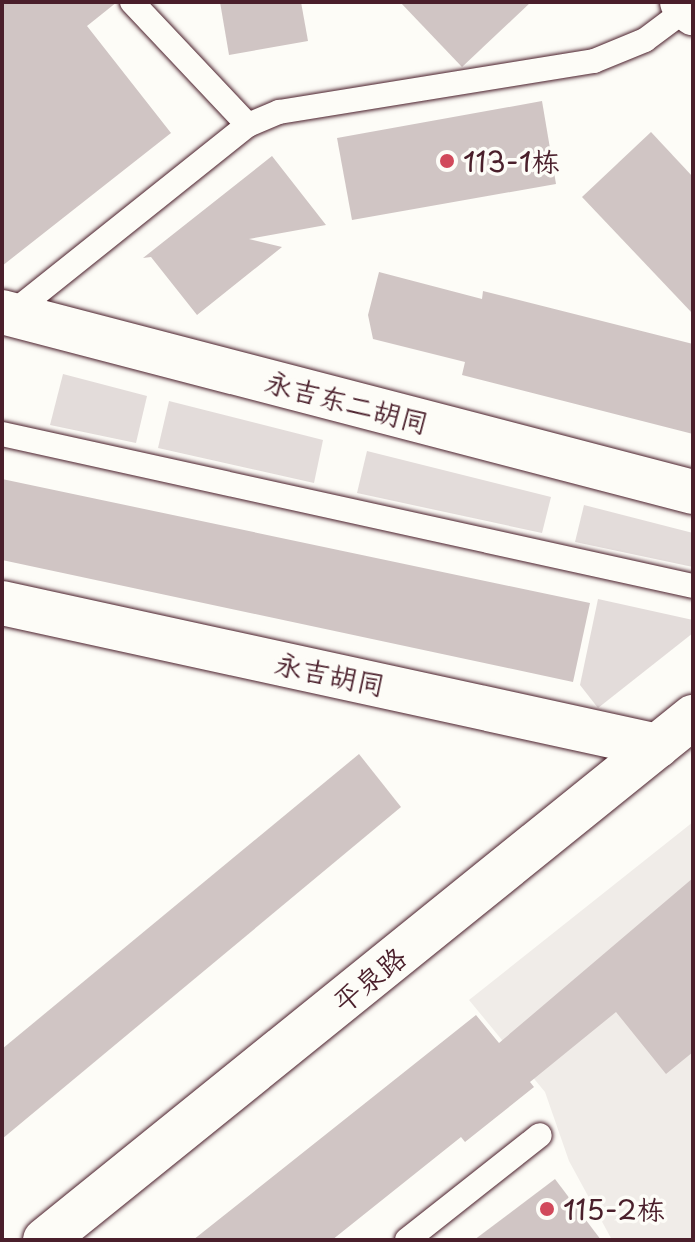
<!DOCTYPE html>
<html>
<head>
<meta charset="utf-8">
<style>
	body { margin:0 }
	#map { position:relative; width:695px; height:1242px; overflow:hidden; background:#fdfcf7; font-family:"Playpen Sans","LXGW WenKai TC",sans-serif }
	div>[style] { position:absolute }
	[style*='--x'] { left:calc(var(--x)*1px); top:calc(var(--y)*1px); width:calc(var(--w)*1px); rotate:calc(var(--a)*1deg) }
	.built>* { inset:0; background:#f0ece8 }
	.green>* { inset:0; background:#e3dcda }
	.building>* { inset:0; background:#d0c5c4 }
	.roads { filter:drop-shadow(0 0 2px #4a1f2b) drop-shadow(0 0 2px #4a1f2b) }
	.service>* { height:24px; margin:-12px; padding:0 12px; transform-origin:12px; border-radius:12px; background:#fdfcf7 }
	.minor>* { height:44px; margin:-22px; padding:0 22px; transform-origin:22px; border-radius:22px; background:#fdfcf7 }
	.tertiary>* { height:44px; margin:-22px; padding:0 22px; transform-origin:22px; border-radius:22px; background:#fdfcf7 }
	.primary>* { height:44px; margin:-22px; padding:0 22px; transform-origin:22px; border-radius:22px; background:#fdfcf7 }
	.dots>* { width:22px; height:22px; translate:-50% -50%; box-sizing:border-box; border:4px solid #fdfcf7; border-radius:50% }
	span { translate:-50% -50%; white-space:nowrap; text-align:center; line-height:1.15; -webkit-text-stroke:7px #fdfcf7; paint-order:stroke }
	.poi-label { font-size:28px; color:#4a1f2b }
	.left { translate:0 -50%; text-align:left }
	.street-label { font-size:28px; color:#4a1f2b }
	.frame { position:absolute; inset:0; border:4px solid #4a1f2b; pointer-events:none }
</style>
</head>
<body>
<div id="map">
	<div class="built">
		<div style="clip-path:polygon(693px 822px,693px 1240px,612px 1240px,569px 1161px,545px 1092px,469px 1000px)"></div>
	</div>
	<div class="green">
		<div style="clip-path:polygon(63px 374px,147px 396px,136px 443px,50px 425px)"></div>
		<div style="clip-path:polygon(169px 401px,323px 440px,314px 483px,158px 448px)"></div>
		<div style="clip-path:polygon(367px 451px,551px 497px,542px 533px,357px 493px)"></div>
		<div style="clip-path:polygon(584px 505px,693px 533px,693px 567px,575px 542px)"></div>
		<div style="clip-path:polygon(598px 599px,693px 620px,693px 633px,598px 708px,580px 685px)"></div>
	</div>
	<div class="building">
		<div style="clip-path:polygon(2px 2px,117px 2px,87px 26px,171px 133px,2px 266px)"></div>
		<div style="clip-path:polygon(220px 2px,301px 2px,308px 41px,229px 55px)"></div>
		<div style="clip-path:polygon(400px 2px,531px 2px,462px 67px)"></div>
		<div style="clip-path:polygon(542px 101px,556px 184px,352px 220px,337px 138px)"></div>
		<div style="clip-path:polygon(651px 132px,693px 177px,693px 314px,582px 197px)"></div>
		<div style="clip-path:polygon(272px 156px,326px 225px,249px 239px,282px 247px,197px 315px,151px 257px,143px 258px)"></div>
		<div style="clip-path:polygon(379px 272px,482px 299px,483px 291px,693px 344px,693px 434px,462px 375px,465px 362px,373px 339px,368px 315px)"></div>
		<div style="clip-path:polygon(2px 479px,590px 603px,573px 682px,2px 560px)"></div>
		<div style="clip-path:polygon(359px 754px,401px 807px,2px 1139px,2px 1049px)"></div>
		<div style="clip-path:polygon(693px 878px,693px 1052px,666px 1074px,616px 1012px,530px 1082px,534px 1087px,465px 1142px,461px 1137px,332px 1240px,193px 1240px,476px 1015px,499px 1043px)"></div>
		<div style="clip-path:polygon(555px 1179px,601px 1240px,474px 1240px)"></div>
	</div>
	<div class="roads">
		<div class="service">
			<div style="--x:132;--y:2;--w:169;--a:46.7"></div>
			<div style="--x:11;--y:314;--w:303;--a:-38.6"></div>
			<div style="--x:248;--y:125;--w:34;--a:-23"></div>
			<div style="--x:279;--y:112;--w:319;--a:-9.2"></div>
			<div style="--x:594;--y:61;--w:55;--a:-22.4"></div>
			<div style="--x:645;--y:40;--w:54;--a:-36.7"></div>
			<div style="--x:2;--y:434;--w:708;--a:12.41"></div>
			<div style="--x:407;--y:1240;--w:169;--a:-38.3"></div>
		</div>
		<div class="minor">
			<div style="--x:2;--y:312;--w:714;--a:14.6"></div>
			<div style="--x:2;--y:603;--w:671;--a:12.3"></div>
		</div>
		<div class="tertiary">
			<div style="--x:45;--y:1240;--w:833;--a:-38.91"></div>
		</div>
		<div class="primary">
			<div style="--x:682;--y:2;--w:16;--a:45"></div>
		</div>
	</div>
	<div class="dots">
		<div style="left:447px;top:161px;background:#d1495b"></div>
		<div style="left:547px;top:1209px;background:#d1495b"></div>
	</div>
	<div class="poi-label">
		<span class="left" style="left:463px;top:161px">113-1栋</span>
		<span class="left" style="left:563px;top:1209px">115-2栋</span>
	</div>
	<div class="street-label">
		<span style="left:347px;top:402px;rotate:15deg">永吉东二胡同</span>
		<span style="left:330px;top:674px;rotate:12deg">永吉胡同</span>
		<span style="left:369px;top:979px;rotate:-39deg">平泉路</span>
	</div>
	<div class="frame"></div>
</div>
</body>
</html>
